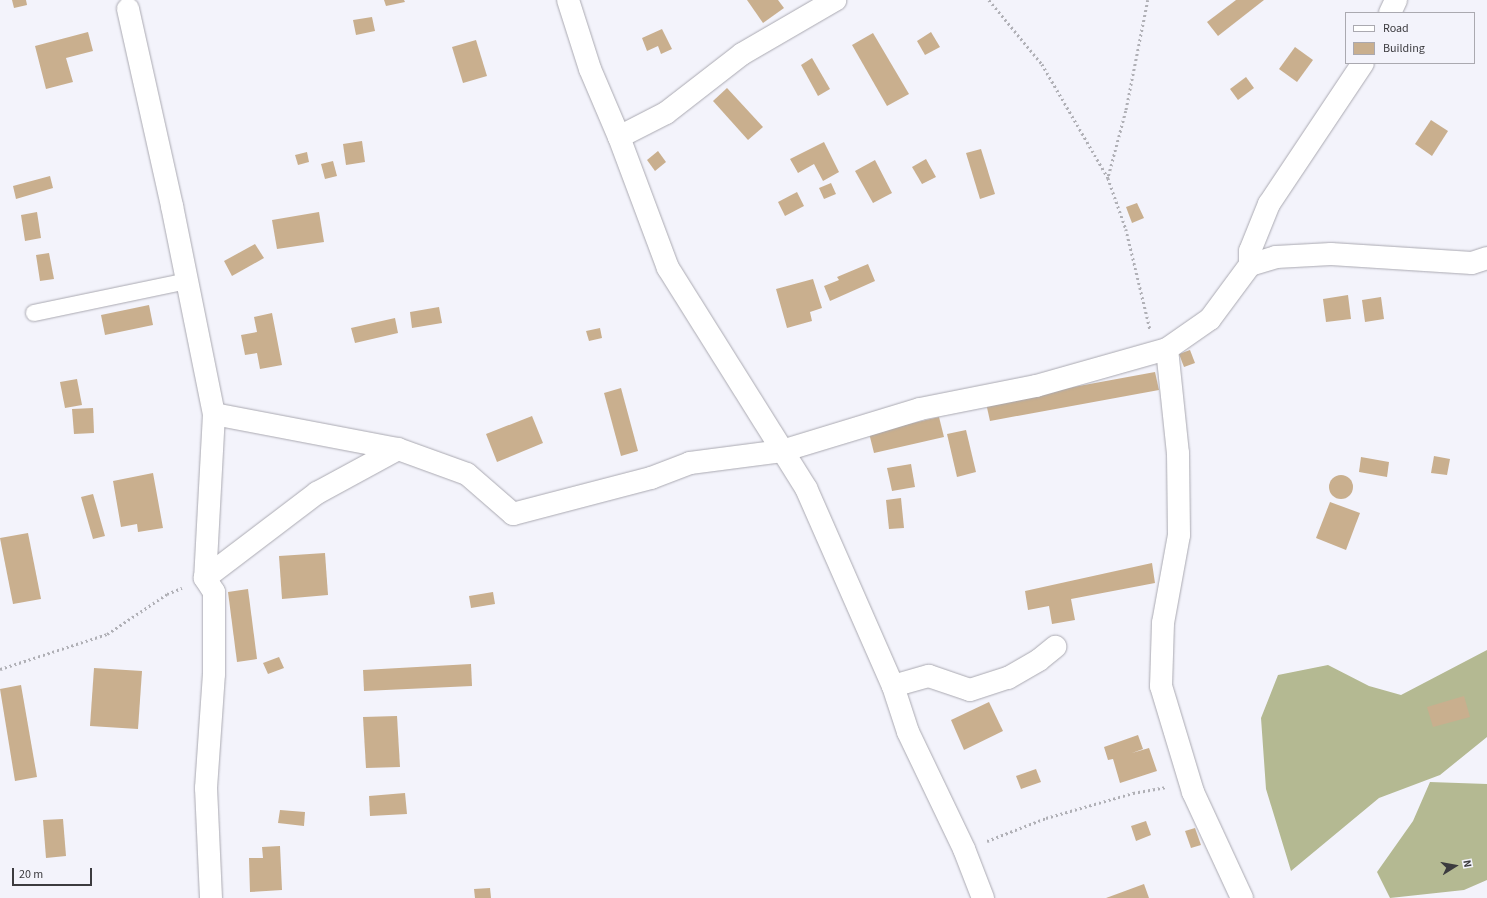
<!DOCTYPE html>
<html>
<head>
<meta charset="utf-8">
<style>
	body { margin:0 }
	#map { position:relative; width:1487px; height:898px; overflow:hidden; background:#f3f3fb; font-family:"Source Sans 3",sans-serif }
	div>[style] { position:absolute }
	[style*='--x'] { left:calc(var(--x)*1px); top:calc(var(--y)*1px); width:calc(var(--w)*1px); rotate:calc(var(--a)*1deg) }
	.forest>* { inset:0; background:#b4b992 }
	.building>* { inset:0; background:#c9af8e }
	.round { border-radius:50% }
	.path>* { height:2.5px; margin-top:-1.25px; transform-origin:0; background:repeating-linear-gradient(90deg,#b0b0b6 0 2px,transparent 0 5px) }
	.roads { filter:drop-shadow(0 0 1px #aaa9b1) drop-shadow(0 0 1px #aaa9b1) }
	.lane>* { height:16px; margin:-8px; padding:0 8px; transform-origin:8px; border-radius:8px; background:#fff }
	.street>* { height:22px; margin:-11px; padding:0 11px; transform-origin:11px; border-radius:11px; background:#fff }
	span { translate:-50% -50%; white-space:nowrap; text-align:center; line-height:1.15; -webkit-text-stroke:3.5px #f3f3fb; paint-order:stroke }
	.legend { position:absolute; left:1345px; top:12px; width:130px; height:52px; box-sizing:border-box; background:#f3f3fb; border:1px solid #aaa9b0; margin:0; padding:5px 7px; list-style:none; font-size:12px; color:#3c3b3f }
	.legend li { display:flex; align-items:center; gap:8px; height:20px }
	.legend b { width:20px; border:1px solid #aaa9b0 }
	.north { position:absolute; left:1435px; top:846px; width:40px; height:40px; -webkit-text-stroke:3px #f3f3fb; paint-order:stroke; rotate:79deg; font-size:11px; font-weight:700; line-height:16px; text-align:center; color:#3c3b3f }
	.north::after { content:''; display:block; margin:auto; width:14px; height:18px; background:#3c3b3f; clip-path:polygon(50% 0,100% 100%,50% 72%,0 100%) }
	.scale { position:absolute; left:12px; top:868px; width:80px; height:18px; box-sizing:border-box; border:2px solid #3c3b3f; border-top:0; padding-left:5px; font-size:12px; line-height:14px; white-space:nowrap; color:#3c3b3f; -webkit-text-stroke:3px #f3f3fb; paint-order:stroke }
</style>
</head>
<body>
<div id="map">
	<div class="forest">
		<div style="clip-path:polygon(1487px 650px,1487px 737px,1440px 775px,1379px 798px,1291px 871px,1266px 789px,1261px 718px,1278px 675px,1328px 665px,1369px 686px,1401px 695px)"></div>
		<div style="clip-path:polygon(1430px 782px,1487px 784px,1487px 880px,1464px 890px,1390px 898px,1377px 872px,1413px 821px)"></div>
	</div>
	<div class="building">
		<div style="clip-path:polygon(12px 0,26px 0,27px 5px,14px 8px)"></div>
		<div style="clip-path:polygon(384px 0,404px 0,405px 2px,386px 6px)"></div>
		<div style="clip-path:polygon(747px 0,778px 0,784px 8px,763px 23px)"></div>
		<div style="clip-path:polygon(1236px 0,1264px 0,1218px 36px,1207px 22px)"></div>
		<div style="clip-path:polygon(372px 17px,375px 31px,356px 35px,353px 20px)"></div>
		<div style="clip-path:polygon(662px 29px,672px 49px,661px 54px,658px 46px,647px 51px,642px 38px)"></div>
		<div style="clip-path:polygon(88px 32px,93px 51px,66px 58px,73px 82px,46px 89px,35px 46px)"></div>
		<div style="clip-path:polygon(931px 32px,940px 47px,925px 55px,917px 41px)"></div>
		<div style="clip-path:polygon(873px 33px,909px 94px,887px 106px,852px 45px)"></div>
		<div style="clip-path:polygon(476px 40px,487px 76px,463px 83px,452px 47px)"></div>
		<div style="clip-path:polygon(1295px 47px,1313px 60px,1297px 82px,1279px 69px)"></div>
		<div style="clip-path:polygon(812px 58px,830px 89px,818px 96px,801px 65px)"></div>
		<div style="clip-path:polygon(1246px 77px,1254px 88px,1238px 100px,1230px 89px)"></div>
		<div style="clip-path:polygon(727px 88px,763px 127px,748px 140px,713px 101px)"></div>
		<div style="clip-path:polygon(1431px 120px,1448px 131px,1432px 156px,1415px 144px)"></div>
		<div style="clip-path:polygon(362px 141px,365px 162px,346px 165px,343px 144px)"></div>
		<div style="clip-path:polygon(824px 142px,839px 172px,823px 181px,814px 164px,798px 173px,790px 159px)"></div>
		<div style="clip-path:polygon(981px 149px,995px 194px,980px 199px,966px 153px)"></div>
		<div style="clip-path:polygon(658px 151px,666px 162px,655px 171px,647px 160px)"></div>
		<div style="clip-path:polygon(307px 152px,309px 162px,298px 165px,295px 155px)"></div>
		<div style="clip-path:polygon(926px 159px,936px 177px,922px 184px,912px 167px)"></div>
		<div style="clip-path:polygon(875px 160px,892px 193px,873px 203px,855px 171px)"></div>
		<div style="clip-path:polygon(333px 161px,337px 176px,325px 179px,321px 164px)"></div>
		<div style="clip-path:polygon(50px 176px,53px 188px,16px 199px,13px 186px)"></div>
		<div style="clip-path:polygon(831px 183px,836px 194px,824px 199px,819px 188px)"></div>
		<div style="clip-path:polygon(797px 192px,804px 206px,785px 216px,778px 202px)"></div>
		<div style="clip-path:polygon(1137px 203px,1144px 218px,1132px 223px,1126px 207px)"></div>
		<div style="clip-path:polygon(37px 212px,41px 238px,25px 241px,21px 215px)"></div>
		<div style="clip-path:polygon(319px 212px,324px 242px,277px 249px,272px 220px)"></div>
		<div style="clip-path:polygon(255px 244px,264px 258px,232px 276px,224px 261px)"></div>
		<div style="clip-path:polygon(49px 253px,54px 279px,40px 281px,36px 255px)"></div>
		<div style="clip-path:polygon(868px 264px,875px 281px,830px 301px,824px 286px,839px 280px,837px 277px)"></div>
		<div style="clip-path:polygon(813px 279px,822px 308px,810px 312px,812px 321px,787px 328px,776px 289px)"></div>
		<div style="clip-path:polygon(1348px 295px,1351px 319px,1326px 322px,1323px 299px)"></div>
		<div style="clip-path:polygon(1381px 297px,1384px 319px,1365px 322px,1362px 300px)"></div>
		<div style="clip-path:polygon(149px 305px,153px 325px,105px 335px,101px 315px)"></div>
		<div style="clip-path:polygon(439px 307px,442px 323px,412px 328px,410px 312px)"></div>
		<div style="clip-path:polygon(272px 313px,282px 365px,260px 369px,257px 353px,245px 355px,241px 335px,257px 332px,254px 317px)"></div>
		<div style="clip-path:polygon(395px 318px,398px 333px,355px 343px,351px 328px)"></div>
		<div style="clip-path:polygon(600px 328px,602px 338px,589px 341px,586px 331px)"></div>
		<div style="clip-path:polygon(1190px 350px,1195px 363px,1184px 367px,1179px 354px)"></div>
		<div style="clip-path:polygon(1155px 372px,1159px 390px,990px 421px,986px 403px)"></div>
		<div style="clip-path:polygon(77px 379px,82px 405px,65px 408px,60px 382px)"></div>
		<div style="clip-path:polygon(621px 388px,638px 451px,621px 456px,604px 393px)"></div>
		<div style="clip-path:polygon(93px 408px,94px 433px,74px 434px,72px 409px)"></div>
		<div style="clip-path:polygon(532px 416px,543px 443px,497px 462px,486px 434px)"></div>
		<div style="clip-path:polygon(939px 417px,944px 437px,874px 453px,869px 433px)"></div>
		<div style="clip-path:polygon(966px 430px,976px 472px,957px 477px,947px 434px)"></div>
		<div style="clip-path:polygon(1434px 456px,1450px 459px,1447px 475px,1431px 473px)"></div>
		<div style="clip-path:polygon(1361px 457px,1389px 462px,1387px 477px,1359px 472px)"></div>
		<div style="clip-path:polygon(911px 464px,915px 487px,892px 491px,887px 468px)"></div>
		<div style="clip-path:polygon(153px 473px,163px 528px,138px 532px,137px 524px,121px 527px,113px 481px)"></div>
		<div class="round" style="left:1329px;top:475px;width:24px;height:24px"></div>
		<div style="clip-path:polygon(93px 494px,105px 536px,93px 539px,81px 497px)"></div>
		<div style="clip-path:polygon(901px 498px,904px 528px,889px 529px,886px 500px)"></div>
		<div style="clip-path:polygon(1330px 502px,1360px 513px,1346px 550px,1316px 538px)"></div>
		<div style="clip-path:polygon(28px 533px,41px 599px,13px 604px,0 538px)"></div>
		<div style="clip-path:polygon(325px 553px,328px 595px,282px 599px,279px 556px)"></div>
		<div style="clip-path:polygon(1152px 563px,1155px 583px,1071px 599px,1075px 620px,1052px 624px,1049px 606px,1028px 610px,1025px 591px)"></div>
		<div style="clip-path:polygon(248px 589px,257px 659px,237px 662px,228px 592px)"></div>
		<div style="clip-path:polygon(493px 592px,495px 604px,471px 608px,469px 596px)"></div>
		<div style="clip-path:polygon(279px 657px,284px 668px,268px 674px,263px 663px)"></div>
		<div style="clip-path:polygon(471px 664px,472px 686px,364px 691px,363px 670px)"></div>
		<div style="clip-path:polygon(94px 668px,142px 671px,138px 729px,90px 726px)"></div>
		<div style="clip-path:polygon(21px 685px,37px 777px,15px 781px,0 689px)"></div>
		<div style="clip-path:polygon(1464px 696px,1470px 717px,1433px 727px,1427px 707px)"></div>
		<div style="clip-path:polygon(989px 702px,1003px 731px,964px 750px,951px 720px)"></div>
		<div style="clip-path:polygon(397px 716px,400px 767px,366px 768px,363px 717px)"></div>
		<div style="clip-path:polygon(1138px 735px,1143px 749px,1132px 753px,1149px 748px,1157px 771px,1120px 783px,1113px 759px,1108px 760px,1104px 747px)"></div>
		<div style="clip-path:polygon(1036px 769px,1041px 782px,1021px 789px,1016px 776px)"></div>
		<div style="clip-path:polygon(405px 793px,407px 814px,370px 816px,369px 796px)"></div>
		<div style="clip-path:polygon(280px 810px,305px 812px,304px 826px,278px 823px)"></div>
		<div style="clip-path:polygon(63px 819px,66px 856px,46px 858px,43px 820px)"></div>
		<div style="clip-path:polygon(1146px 821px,1151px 835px,1136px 841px,1131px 826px)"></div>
		<div style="clip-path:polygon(1195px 828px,1201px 845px,1191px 848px,1185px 831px)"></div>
		<div style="clip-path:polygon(280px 846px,282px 890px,250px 892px,249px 858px,263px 858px,262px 847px)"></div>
		<div style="clip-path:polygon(1144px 884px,1149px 898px,1106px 898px)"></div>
		<div style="clip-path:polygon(490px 888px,491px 898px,475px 898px,474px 889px)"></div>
	</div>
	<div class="path">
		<div style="--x:989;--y:0;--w:83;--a:50.4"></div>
		<div style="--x:1042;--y:64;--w:132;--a:59.9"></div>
		<div style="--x:1148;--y:0;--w:113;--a:101.2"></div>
		<div style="--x:1126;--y:111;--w:69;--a:105"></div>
		<div style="--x:1108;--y:178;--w:54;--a:70.6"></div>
		<div style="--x:1126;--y:229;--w:103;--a:76.5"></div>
		<div style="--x:0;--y:669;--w:113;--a:-18.1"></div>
		<div style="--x:107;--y:634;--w:72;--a:-33.7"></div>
		<div style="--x:167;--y:594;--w:16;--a:-22"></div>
		<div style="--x:987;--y:841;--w:63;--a:-21.3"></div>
		<div style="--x:1046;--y:818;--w:91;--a:-16"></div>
		<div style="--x:1133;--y:793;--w:34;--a:-10"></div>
	</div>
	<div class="roads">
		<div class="lane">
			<div style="--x:34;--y:313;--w:156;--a:-11.8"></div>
		</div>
		<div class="street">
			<div style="--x:568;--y:0;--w:72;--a:72.3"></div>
			<div style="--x:590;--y:69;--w:74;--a:66.9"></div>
			<div style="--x:619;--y:137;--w:140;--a:69.5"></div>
			<div style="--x:668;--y:268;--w:260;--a:57.9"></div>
			<div style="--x:806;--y:488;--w:216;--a:66.3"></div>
			<div style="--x:893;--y:686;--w:48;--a:71.9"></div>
			<div style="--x:908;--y:732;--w:130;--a:64.4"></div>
			<div style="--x:964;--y:849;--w:53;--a:68.8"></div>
			<div style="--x:128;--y:9;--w:202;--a:77.4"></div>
			<div style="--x:172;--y:206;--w:212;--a:78.6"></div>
			<div style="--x:214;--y:414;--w:164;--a:93.1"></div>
			<div style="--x:1390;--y:13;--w:14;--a:-65"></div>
			<div style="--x:619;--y:137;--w:53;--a:-27.1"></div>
			<div style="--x:666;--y:113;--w:96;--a:-37.8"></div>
			<div style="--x:742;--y:54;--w:108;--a:-30.1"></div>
			<div style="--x:1250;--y:265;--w:14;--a:-90"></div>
			<div style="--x:1250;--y:251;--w:51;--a:-68"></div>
			<div style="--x:1269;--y:204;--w:169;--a:-56.3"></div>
			<div style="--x:1167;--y:349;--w:105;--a:84"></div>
			<div style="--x:1178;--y:453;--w:82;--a:89.3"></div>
			<div style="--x:1179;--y:535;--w:89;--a:100.3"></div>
			<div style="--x:1163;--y:623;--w:63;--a:91.8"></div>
			<div style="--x:1161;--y:686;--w:111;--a:73.2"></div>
			<div style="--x:1193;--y:792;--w:117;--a:65.2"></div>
			<div style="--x:214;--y:414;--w:187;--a:10.8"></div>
			<div style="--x:398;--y:449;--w:73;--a:19.9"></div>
			<div style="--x:467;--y:474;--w:61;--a:41"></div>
			<div style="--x:513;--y:514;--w:143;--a:-14.6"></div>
			<div style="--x:651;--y:478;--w:42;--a:-21"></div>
			<div style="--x:690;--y:463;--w:93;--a:-7.4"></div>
			<div style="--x:782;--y:451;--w:144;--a:-16.9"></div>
			<div style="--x:920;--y:409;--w:118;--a:-11.2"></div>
			<div style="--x:1036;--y:386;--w:136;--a:-15.8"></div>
			<div style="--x:1167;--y:349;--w:52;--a:-34.9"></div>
			<div style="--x:1210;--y:319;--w:67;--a:-53.5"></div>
			<div style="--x:1250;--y:265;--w:27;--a:-17"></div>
			<div style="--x:1276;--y:257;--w:55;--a:-3.1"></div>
			<div style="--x:1331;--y:254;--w:141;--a:3.7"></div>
			<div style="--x:1472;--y:263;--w:16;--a:-18"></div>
			<div style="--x:893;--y:686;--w:37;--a:-16"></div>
			<div style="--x:929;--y:676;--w:43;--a:18.9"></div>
			<div style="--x:970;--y:690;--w:40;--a:-18"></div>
			<div style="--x:1008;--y:678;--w:36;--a:-30"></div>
			<div style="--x:1039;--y:660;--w:21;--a:-39"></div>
			<div style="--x:211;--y:898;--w:110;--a:-92.6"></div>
			<div style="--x:206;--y:788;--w:114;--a:-86"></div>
			<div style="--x:214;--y:674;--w:82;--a:-90"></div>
			<div style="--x:214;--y:592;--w:17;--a:-123"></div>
			<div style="--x:205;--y:578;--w:141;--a:-37.2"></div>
			<div style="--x:317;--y:493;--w:92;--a:-28.5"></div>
		</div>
	</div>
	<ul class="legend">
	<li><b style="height:5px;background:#fff"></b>Road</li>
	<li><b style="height:11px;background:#c9af8e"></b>Building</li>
	</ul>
	<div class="north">N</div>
	<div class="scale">20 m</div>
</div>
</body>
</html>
